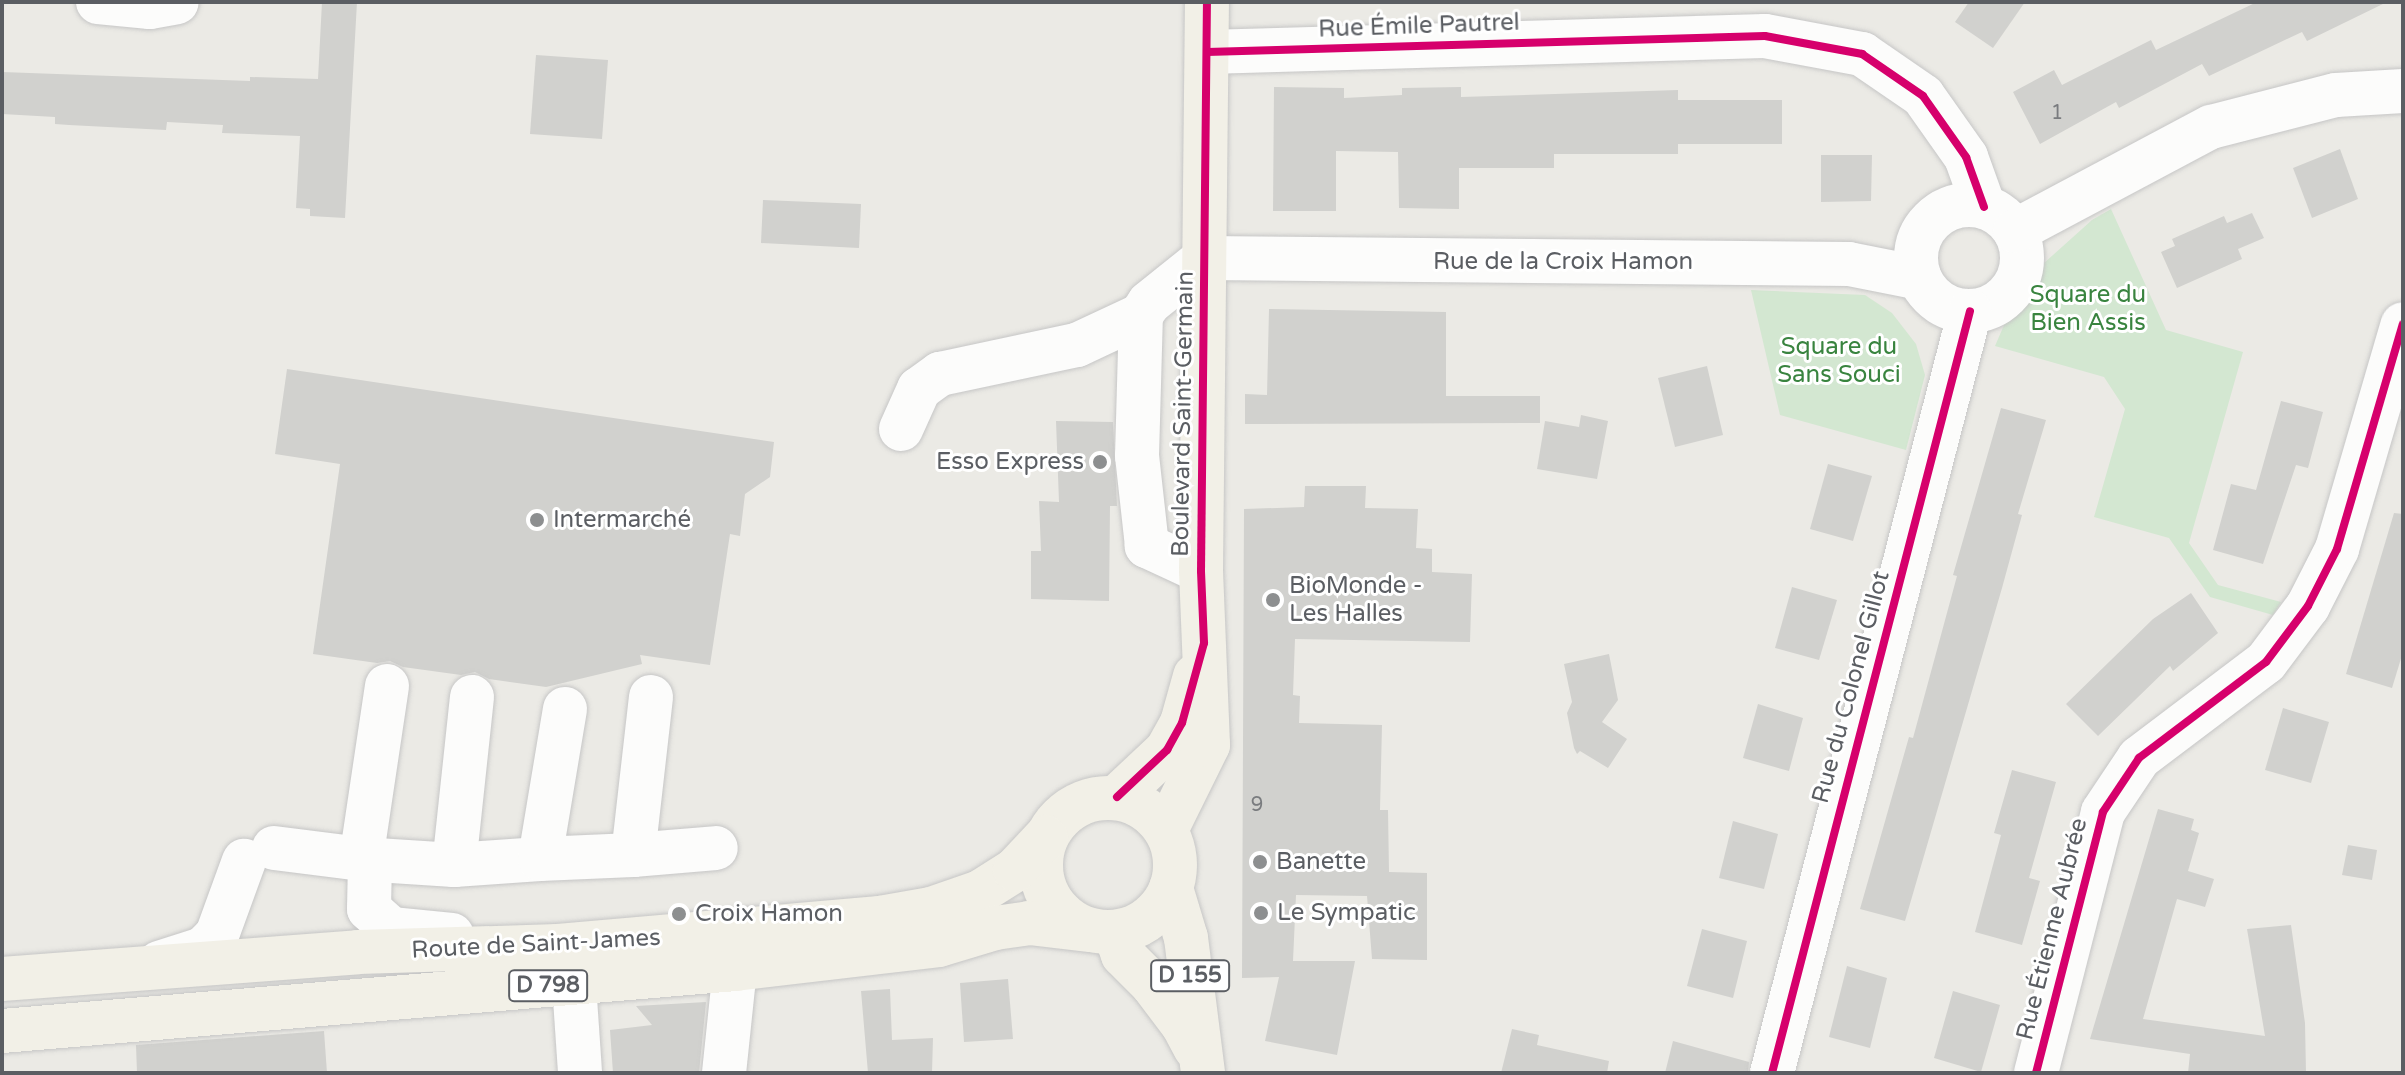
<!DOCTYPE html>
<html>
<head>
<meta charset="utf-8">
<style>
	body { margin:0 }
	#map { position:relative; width:2405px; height:1075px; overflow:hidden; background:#ebeae5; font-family:"Varela Round",sans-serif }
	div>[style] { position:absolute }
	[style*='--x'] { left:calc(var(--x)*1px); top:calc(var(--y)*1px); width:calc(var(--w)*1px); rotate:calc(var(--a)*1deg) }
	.green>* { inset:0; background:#d3e7d1 }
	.building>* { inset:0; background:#d1d1ce }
	.roads { filter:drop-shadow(0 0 2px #c6c6c6) drop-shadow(0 0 2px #c6c6c6) }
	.minor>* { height:44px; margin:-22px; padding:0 22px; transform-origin:22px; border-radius:22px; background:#fcfcfb }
	.minor>.ring { margin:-22px; padding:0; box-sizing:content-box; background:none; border:44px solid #fcfcfb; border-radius:50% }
	.major>* { height:44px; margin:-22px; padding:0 22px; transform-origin:22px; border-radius:22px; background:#f2f0e7 }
	.major>.ring { margin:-22px; padding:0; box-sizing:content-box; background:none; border:44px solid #f2f0e7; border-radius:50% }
	.cycleway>* { height:8px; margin:-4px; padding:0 4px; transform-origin:4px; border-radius:4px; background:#d6006c }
	.dots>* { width:22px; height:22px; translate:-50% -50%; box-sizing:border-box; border:4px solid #fff; border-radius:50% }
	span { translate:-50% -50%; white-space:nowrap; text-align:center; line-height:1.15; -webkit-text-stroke:6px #fff; paint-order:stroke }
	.number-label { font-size:20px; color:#7a7c7f }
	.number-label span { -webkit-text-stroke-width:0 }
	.shield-label span { padding:2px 6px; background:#fff; border:2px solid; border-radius:6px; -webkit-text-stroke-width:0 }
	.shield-label { font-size:22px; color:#5b5e63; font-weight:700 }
	.street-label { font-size:24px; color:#5b5e63 }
	.park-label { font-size:24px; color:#39843f }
	.poi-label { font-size:24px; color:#5b5e63 }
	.right { translate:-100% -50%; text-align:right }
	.left { translate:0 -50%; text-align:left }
	.frame { position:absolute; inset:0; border:4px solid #5b5e63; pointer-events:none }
</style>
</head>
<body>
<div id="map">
	<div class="green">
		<div style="clip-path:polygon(2111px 209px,2166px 330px,2243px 352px,2189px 543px,2218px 585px,2281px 602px,2273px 615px,2210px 597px,2169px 538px,2094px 517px,2125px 409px,2104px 377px,1995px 346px,2011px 309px,2043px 264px,2092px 220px)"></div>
		<div style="clip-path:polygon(1751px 290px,1865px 295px,1892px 313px,1916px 344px,1925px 375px,1906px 450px,1780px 415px)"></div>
	</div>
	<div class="building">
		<div style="clip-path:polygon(322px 2px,357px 2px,345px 218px,310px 216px,310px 209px,296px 208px,300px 136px,222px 133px,223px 125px,167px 122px,166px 130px,69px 125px,55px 124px,55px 117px,2px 114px,2px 72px,250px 81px,250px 77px,318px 79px)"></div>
		<div style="clip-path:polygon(1969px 2px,2025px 2px,1993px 48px,1955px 22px)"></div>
		<div style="clip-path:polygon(2257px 2px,2387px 2px,2307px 41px,2302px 32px,2209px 76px,2202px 64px,2119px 108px,2116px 102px,2040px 144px,2013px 92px,2054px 70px,2062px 85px,2151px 40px,2156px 50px)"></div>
		<div style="clip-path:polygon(536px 55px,608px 60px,602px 139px,530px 134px)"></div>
		<div style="clip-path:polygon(1274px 87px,1344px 88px,1344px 98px,1402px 95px,1402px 88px,1461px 87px,1461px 97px,1678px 90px,1678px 100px,1782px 100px,1782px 144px,1678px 144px,1678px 154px,1554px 154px,1554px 168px,1459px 168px,1459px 209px,1399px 208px,1398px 152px,1336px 151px,1336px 211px,1273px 211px)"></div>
		<div style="clip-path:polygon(2340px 149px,2358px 199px,2312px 218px,2293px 168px)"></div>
		<div style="clip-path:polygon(1821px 155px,1872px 155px,1871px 201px,1821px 202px)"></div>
		<div style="clip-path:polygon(763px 200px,861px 204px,859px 248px,761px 243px)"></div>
		<div style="clip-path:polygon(2252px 213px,2264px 238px,2238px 249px,2242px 259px,2177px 288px,2161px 252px,2175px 246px,2172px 239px,2224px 216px,2227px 223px)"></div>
		<div style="clip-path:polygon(1269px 309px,1446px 312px,1446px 396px,1540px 396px,1540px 423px,1245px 424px,1245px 394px,1267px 395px)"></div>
		<div style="clip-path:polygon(1707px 366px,1723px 435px,1675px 447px,1658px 378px)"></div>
		<div style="clip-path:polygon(287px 369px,774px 442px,770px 477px,745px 494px,740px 536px,730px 534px,710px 665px,640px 655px,642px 664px,546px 687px,489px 679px,475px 672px,461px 675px,403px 667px,390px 661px,377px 663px,313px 654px,340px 464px,275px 454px)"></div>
		<div style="clip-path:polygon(2281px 401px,2323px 412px,2308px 468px,2296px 465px,2263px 564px,2213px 550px,2231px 484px,2256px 490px)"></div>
		<div style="clip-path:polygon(2001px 408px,2046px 420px,2018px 514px,2022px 515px,2002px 588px,1905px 921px,1860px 909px,1909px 737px,1913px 738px,1957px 576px,1953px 575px)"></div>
		<div style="clip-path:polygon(1581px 415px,1608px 421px,1597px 479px,1537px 469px,1545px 421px,1579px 427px)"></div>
		<div style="clip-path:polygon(1056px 421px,1113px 422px,1117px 506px,1110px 506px,1109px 601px,1031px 599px,1031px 551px,1041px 551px,1039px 501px,1059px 502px)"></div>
		<div style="clip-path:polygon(1828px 464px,1872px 476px,1853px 541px,1810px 529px)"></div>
		<div style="clip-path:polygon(1305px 486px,1366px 486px,1365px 508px,1418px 509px,1416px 548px,1432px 549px,1432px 572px,1472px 574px,1470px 642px,1295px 639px,1293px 695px,1300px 696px,1299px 723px,1382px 725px,1380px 810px,1388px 810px,1389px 872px,1427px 873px,1427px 960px,1372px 959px,1367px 896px,1296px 895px,1293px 961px,1355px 961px,1337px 1055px,1265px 1041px,1279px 977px,1242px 978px,1244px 509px,1304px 507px)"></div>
		<div style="clip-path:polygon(2394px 513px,2403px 514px,2403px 652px,2392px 688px,2346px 674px)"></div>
		<div style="clip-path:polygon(1792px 587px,1837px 600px,1819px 660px,1775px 648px)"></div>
		<div style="clip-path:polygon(2191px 593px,2218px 633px,2173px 671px,2170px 666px,2098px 736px,2066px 704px,2153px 619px)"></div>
		<div style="clip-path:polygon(1609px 654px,1618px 700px,1602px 722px,1627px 739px,1608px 768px,1580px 751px,1577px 754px,1574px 748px,1567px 713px,1572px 702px,1564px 664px)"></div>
		<div style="clip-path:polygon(1758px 704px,1803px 718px,1789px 771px,1743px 758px)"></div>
		<div style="clip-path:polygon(2283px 708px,2329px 722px,2311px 783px,2265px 770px)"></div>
		<div style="clip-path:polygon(2012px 770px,2056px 782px,2029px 878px,2040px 881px,2022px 945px,1975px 932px,2001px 835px,1994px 833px)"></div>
		<div style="clip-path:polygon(2158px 809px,2194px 819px,2191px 830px,2199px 833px,2188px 871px,2214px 879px,2205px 907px,2177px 899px,2143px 1019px,2265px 1036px,2247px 929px,2291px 925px,2305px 1023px,2306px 1073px,2188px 1073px,2190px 1054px,2090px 1039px)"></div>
		<div style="clip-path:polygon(1733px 821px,1778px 834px,1764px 889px,1719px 878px)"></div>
		<div style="clip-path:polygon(2348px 845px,2377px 850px,2372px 880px,2342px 875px)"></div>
		<div style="clip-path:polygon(1702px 929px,1747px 941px,1733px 998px,1687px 986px)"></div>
		<div style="clip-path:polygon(1847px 966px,1887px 978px,1870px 1048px,1829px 1037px)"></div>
		<div style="clip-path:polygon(1008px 979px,1013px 1039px,964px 1042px,960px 983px)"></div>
		<div style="clip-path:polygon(890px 989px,892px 1040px,933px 1038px,932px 1073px,868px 1073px,861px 991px)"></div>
		<div style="clip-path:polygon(1953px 991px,2000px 1005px,1981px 1072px,1934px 1058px)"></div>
		<div style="clip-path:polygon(706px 1002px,699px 1073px,613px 1073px,610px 1030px,652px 1025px,636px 1006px)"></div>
		<div style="clip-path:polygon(1512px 1029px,1539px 1035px,1537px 1045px,1609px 1061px,1607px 1073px,1501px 1073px)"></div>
		<div style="clip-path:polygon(324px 1031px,327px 1073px,137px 1073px,136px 1045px)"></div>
		<div style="clip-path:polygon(1673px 1041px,1749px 1062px,1748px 1073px,1665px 1073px)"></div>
	</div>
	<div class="roads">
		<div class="minor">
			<div style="--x:98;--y:2;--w:52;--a:5.5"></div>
			<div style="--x:150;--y:7;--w:27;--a:-10"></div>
			<div style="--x:1207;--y:52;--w:558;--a:-1.64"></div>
			<div style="--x:1765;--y:36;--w:99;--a:10.5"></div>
			<div style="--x:1862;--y:54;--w:74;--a:34.5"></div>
			<div style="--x:1923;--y:96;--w:75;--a:54.8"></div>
			<div style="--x:1966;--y:157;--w:53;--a:70.2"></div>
			<div class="ring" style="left:1916px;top:205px;width:62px;height:62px"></div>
			<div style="--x:2015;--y:231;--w:222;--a:-28"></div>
			<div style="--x:2211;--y:127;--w:129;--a:-14.4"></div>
			<div style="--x:2336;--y:95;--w:67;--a:-3.4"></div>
			<div style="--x:901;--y:429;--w:44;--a:-65.8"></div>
			<div style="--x:919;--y:389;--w:26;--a:-36"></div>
			<div style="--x:940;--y:374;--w:140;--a:-12"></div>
			<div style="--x:1077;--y:345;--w:71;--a:-25.1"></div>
			<div style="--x:1201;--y:571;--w:60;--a:-155.2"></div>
			<div style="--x:1147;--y:546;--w:91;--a:-96.3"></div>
			<div style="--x:1137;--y:456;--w:141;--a:-88.4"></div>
			<div style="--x:1141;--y:315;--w:14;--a:-56"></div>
			<div style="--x:1149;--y:303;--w:72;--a:-38.8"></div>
			<div style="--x:1205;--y:258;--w:644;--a:0.53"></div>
			<div style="--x:1849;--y:264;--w:72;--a:11.2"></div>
			<div style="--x:387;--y:686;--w:175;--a:98.5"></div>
			<div style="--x:361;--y:859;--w:93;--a:3.7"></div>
			<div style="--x:472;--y:697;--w:169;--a:96.1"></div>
			<div style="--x:454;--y:865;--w:86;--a:-4"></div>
			<div style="--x:651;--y:697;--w:159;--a:96.5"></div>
			<div style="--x:633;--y:855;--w:83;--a:-4.8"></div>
			<div style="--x:565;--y:709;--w:152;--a:99.5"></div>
			<div style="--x:540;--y:859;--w:93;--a:-2.5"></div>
			<div style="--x:274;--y:848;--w:88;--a:7.2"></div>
			<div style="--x:370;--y:861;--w:48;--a:91.2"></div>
			<div style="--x:369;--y:909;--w:30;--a:42"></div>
			<div style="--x:391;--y:929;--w:61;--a:5.6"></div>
			<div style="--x:159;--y:963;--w:46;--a:-17.7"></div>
			<div style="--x:203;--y:949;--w:20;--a:-45"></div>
			<div style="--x:217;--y:935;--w:79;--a:-70"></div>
			<div style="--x:574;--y:984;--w:89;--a:86.1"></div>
			<div style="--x:724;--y:1073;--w:105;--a:-84"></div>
			<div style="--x:1772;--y:1073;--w:787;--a:-75.43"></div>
			<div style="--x:2036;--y:1073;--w:269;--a:-75.6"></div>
			<div style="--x:2103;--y:812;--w:65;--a:-56.3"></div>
			<div style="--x:2139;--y:758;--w:159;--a:-37.1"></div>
			<div style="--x:2266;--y:662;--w:70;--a:-53.1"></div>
			<div style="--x:2308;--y:606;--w:64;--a:-63"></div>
			<div style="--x:2337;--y:549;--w:234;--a:-73.7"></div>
		</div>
		<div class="major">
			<div style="--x:1117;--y:797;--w:69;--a:-43.2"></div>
			<div style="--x:1167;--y:750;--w:31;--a:-61"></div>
			<div style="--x:1182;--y:723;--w:49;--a:-74.5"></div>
			<div class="ring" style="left:1041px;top:798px;width:90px;height:90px"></div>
			<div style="--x:1166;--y:830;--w:95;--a:-63.7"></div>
			<div style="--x:1208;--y:745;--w:174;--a:-92.3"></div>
			<div style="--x:1201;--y:571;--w:569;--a:-89.4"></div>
			<div style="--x:1171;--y:888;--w:52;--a:73.3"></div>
			<div style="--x:1186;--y:938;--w:136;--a:82.8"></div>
			<div style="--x:1115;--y:932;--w:24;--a:71"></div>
			<div style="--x:1123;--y:955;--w:41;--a:45"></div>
			<div style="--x:1152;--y:984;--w:51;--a:52.9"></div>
			<div style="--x:1183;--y:1025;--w:26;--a:62"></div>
			<div style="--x:2;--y:979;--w:357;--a:-4.3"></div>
			<div style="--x:358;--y:952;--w:200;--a:-1.7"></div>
			<div style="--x:558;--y:946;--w:323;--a:-5"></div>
			<div style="--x:880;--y:918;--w:52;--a:-10"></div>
			<div style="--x:931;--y:909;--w:52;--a:-19.1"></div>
			<div style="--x:980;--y:892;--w:41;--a:-32.2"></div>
			<div style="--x:1015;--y:870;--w:45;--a:-46.8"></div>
			<div style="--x:2;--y:1031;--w:736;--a:-4.83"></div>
			<div style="--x:735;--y:969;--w:205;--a:-6.7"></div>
			<div style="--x:939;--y:945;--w:59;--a:-16.9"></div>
			<div style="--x:995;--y:928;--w:34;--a:-8"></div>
			<div style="--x:1029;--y:923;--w:60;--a:6.7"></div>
		</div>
	</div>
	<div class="cycleway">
		<div style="--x:1207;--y:52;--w:558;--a:-1.64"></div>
		<div style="--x:1765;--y:36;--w:99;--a:10.5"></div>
		<div style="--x:1862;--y:54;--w:74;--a:34.5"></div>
		<div style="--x:1923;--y:96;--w:75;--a:54.8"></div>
		<div style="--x:1966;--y:157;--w:53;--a:70.2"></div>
		<div style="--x:1117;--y:797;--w:69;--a:-43.2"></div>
		<div style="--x:1167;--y:750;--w:31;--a:-61"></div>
		<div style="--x:1182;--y:723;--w:83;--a:-74.6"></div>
		<div style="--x:1204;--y:643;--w:72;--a:-92.4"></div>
		<div style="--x:1201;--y:571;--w:569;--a:-89.4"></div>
		<div style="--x:1772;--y:1073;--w:787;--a:-75.43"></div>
		<div style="--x:2036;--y:1073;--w:269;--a:-75.6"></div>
		<div style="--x:2103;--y:812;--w:65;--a:-56.3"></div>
		<div style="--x:2139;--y:758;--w:159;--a:-37.1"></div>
		<div style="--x:2266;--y:662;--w:70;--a:-53.1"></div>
		<div style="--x:2308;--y:606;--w:64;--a:-63"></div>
		<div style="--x:2337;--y:549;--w:234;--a:-73.7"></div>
	</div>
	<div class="dots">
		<div style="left:1100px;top:462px;background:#8d8f90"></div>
		<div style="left:537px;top:520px;background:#8d8f90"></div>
		<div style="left:1273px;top:600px;background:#8d8f90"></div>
		<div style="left:1260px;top:862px;background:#8d8f90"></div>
		<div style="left:1261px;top:913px;background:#8d8f90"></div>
		<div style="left:679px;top:914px;background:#8d8f90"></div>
	</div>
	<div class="number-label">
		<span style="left:2057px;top:113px">1</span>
		<span style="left:1257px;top:805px">9</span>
	</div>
	<div class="shield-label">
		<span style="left:1190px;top:976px">D 155</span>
		<span style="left:548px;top:986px">D 798</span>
	</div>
	<div class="street-label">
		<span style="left:1419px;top:26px;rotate:-2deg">Rue Émile Pautrel</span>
		<span style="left:1563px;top:262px">Rue de la Croix Hamon</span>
		<span style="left:1183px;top:414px;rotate:-89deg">Boulevard Saint-Germain</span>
		<span style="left:1851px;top:687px;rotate:-75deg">Rue du Colonel Gillot</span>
		<span style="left:2052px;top:929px;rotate:-76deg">Rue Étienne Aubrée</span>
		<span style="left:536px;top:944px;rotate:-3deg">Route de Saint-James</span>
	</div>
	<div class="park-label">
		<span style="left:2088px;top:309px">Square du<br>Bien Assis</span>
		<span style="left:1839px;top:361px">Square du<br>Sans Souci</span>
	</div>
	<div class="poi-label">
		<span class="right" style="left:1084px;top:462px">Esso Express</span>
		<span class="left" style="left:553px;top:520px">Intermarché</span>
		<span class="left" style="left:1289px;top:600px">BioMonde -<br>Les Halles</span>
		<span class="left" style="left:1276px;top:862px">Banette</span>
		<span class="left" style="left:1277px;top:913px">Le Sympatic</span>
		<span class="left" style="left:695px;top:914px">Croix Hamon</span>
	</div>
	<div class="frame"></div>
</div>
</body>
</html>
